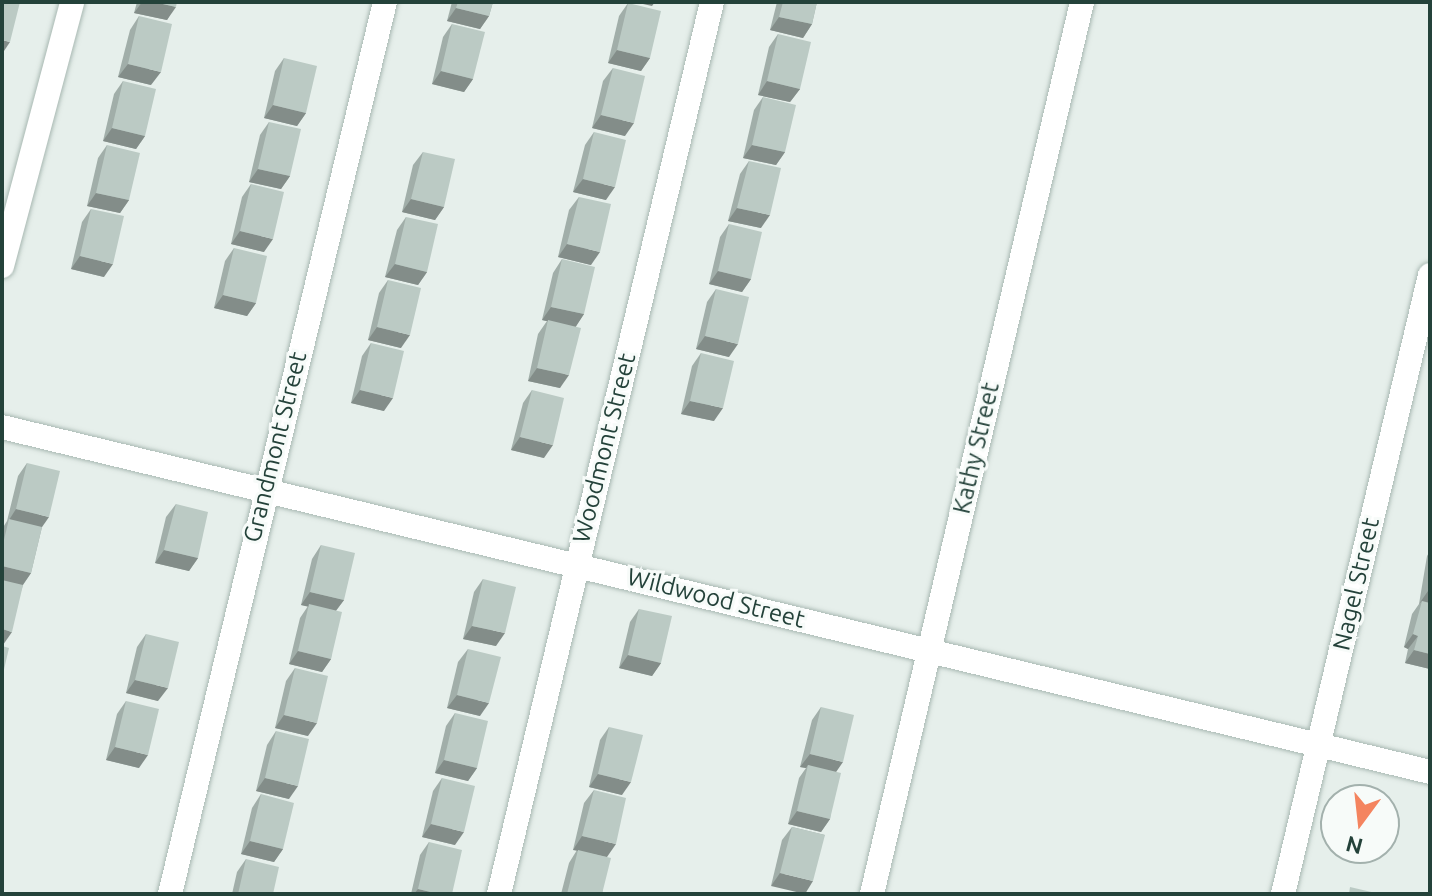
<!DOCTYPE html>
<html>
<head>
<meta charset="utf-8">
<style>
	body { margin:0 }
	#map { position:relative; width:1432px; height:896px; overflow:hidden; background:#e6efeb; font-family:Ubuntu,sans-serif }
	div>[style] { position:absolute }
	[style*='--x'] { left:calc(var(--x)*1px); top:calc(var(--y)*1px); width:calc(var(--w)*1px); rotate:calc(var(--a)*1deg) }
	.roads { filter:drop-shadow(0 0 2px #a8b8b2) drop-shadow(0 0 2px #a8b8b2) }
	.minor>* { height:24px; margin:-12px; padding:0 12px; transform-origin:12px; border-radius:12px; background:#fff }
	.wall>* { inset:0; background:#a1aea9 }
	.shaded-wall>* { inset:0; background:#838d89 }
	.building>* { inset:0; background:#bbcac4 }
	span { translate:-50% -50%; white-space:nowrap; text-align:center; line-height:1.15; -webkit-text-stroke:6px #f7fbf9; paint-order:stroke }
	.street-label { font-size:24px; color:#24423a }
	.frame { position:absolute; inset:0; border:4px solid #24423a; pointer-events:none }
	.north { position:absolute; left:1320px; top:784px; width:80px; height:80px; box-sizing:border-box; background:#f7fbf9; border:2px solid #a3b1ad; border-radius:50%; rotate:195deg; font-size:22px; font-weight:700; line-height:32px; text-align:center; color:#24423a }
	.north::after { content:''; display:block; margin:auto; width:28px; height:36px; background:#f4845f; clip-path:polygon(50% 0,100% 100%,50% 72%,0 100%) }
</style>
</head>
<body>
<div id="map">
	<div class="roads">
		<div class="minor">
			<div style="--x:2;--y:266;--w:273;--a:-75.1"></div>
			<div style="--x:2;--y:427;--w:1469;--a:13.58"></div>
			<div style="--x:170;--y:894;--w:918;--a:-76.45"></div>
			<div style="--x:499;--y:894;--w:917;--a:-76.57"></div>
			<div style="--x:872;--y:894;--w:916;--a:-76.75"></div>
			<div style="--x:1283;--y:894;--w:636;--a:-76.64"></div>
		</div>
	</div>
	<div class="wall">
		<div style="clip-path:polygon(137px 2px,177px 2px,167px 20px,134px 13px)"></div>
		<div style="clip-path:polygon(452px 2px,493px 2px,489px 16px,480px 29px,447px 21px)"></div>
		<div style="clip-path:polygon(777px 2px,817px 2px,812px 24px,803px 38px,770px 30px)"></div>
		<div style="clip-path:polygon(628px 3px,650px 58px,641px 71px,608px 63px,619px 16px)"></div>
		<div style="clip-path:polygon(139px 16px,151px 85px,118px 77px,130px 30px)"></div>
		<div style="clip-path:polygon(452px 24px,473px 79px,464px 92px,432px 84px,443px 37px)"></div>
		<div style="clip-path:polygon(778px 34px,800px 89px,790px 102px,758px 95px,769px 47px)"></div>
		<div style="clip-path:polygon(284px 58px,306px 113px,297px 126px,264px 118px,275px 71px)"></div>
		<div style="clip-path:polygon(613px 68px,625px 136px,592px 128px,603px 81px)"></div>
		<div style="clip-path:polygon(123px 81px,145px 136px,136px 149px,103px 141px,114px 94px)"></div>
		<div style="clip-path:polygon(763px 97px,785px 152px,776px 165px,743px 158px,754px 110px)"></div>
		<div style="clip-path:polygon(269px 122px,290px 176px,281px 189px,249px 182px,260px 135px)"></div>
		<div style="clip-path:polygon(594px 132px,606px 200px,573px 192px,585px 145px)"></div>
		<div style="clip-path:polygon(107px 145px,129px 200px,120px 213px,87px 206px,98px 158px)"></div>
		<div style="clip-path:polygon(423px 152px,444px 207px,435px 220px,402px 212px,413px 165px)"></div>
		<div style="clip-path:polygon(749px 161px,761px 228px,728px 221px,740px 174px)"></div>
		<div style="clip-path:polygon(251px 184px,264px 252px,231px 244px,242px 197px)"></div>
		<div style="clip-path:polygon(579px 197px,591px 265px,558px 257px,569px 210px)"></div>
		<div style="clip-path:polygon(91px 209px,104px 277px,71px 269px,82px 222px)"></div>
		<div style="clip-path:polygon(406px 217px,427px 272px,418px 285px,385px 277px,397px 230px)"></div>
		<div style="clip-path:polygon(729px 224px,751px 279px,742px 292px,709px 284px,720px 237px)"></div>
		<div style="clip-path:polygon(234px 248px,256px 303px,247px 316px,214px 308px,225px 261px)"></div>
		<div style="clip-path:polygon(562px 259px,584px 314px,575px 327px,560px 388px,528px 381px,538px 334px,547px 321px,542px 320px,553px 273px)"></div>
		<div style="clip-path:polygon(388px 280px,401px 348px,368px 340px,379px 293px)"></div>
		<div style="clip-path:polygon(716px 289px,729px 357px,696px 349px,707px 302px)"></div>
		<div style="clip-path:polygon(371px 343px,384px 411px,351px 403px,362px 356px)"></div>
		<div style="clip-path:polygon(701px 353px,714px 421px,681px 414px,692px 366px)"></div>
		<div style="clip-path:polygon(532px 390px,544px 458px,511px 450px,523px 403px)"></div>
		<div style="clip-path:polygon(27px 463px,42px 527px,31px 573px,23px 585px,3px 645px,2px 529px,7px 521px,18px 476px)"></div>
		<div style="clip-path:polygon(176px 504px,198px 558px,189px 571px,155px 563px,166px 517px)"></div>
		<div style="clip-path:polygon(321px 545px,344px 600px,336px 611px,331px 659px,322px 672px,289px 664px,300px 618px,308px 606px,301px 605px,312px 559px)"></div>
		<div style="clip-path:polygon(1430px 551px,1430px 669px,1405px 663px,1408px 649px,1404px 647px,1412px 614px,1419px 604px,1427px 556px)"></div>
		<div style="clip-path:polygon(483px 579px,496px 646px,463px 639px,474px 592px)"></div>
		<div style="clip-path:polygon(639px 609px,661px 663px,652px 676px,619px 668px,630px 622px)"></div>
		<div style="clip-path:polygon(146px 634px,158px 701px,126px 693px,137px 647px)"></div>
		<div style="clip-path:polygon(468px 649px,480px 716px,447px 708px,458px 662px)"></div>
		<div style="clip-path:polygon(295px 668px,308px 736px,275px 728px,286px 681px)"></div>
		<div style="clip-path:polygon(126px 701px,139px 768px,106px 760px,117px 714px)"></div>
		<div style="clip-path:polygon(821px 707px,836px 772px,830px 819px,821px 832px,788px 824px,799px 778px,806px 768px,800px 767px,812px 720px)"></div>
		<div style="clip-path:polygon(455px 713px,477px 768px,468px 781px,435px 773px,446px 726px)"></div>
		<div style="clip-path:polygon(609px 727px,622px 795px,589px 787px,600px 740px)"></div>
		<div style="clip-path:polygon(276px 731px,289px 799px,256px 791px,267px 745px)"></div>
		<div style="clip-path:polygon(442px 778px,455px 845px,422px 837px,433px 791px)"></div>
		<div style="clip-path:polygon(594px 790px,607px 857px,602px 894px,561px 894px,569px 863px,577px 850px,573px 850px,584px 803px)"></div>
		<div style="clip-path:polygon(261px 794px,283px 849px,274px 862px,241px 854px,252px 808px)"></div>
		<div style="clip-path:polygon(792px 827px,825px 835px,771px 886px,782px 840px)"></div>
		<div style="clip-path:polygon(429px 842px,452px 894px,411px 894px,420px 855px)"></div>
		<div style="clip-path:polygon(246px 859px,273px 894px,232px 894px,237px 872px)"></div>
	</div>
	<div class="shaded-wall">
		<div style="clip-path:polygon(142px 2px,154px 2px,176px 7px,167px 20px,134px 13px)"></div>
		<div style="clip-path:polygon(634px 2px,655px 2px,652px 6px)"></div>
		<div style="clip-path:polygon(456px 8px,489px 16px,480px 29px,447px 21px)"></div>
		<div style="clip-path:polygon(779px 17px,812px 24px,803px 38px,770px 30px)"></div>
		<div style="clip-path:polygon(2px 40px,10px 42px,2px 54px)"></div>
		<div style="clip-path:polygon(617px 50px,650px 58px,641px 71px,608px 63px)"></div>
		<div style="clip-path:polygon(128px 64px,161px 72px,151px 85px,118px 77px)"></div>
		<div style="clip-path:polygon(441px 71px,473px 79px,464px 92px,432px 84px)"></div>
		<div style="clip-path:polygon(767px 81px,800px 89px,790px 102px,758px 95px)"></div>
		<div style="clip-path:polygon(273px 105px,306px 113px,297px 126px,264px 118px)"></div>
		<div style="clip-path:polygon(601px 115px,634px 123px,625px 136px,592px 128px)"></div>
		<div style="clip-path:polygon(112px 128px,145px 136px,136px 149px,103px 141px)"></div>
		<div style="clip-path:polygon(752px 145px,785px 152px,776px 165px,743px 158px)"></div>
		<div style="clip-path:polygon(258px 169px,290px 176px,281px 189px,249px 182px)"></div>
		<div style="clip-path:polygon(583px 179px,615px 187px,606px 200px,573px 192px)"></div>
		<div style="clip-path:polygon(96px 193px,129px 200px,120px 213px,87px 206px)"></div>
		<div style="clip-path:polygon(411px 199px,444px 207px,435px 220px,402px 212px)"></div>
		<div style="clip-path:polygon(737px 208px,770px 215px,761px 228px,728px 221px)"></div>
		<div style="clip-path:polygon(240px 231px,273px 239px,264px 252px,231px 244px)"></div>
		<div style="clip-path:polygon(567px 244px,600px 252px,591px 265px,558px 257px)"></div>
		<div style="clip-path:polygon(80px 256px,113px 264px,104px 277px,71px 269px)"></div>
		<div style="clip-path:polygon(395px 264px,427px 272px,418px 285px,385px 277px)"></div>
		<div style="clip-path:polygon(718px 271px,751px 279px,742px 292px,709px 284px)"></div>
		<div style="clip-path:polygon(223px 295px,256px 303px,247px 316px,214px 308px)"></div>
		<div style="clip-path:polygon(551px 307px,584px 314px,575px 328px,542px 320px)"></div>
		<div style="clip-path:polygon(377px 327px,410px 335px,401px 348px,368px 340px)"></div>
		<div style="clip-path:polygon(705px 336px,738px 344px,729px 357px,696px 349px)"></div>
		<div style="clip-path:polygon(537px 368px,569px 375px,560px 388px,528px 381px)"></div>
		<div style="clip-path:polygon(360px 390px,393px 398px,384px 411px,351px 403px)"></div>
		<div style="clip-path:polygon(690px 401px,723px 408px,714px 421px,681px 414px)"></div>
		<div style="clip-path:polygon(520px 437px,553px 445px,544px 458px,511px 450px)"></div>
		<div style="clip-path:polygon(16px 509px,49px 517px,40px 530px,9px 520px)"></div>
		<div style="clip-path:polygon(164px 550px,198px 558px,189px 571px,155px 563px)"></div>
		<div style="clip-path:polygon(2px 566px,31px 573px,22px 586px,2px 582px)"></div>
		<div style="clip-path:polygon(1428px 591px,1430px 592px,1430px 607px,1422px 601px,1419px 604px)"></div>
		<div style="clip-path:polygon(310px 592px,344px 600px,334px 613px,301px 605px)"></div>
		<div style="clip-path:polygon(472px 626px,505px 633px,496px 646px,463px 639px)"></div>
		<div style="clip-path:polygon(2px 629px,12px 632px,3px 645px,2px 645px)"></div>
		<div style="clip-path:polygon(1413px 634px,1418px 636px,1408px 649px,1404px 647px)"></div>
		<div style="clip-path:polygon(1414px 650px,1430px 654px,1430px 669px,1405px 663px)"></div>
		<div style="clip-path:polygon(298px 651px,331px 659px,322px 672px,289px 664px)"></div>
		<div style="clip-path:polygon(628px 655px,661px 663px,652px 676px,619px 668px)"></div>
		<div style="clip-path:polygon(135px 680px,168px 688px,158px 701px,126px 693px)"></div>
		<div style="clip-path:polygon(457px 695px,489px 703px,480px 716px,447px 708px)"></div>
		<div style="clip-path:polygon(284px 715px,317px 723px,308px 736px,275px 728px)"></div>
		<div style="clip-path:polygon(115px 747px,148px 755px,139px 768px,106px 760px)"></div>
		<div style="clip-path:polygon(810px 754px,843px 762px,834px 775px,808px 765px,806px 768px,800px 767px)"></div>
		<div style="clip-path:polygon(444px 760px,477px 768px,468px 781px,435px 773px)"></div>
		<div style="clip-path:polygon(598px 774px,631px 782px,622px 795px,589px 787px)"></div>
		<div style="clip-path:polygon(265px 778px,298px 786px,289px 799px,256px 791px)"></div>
		<div style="clip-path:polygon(797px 811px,830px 819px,821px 832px,788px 824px)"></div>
		<div style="clip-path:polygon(431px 824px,464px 832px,455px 845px,422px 837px)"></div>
		<div style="clip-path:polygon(582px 836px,616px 844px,607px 857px,573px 850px)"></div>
		<div style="clip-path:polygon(250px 841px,283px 849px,274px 862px,241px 854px)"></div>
		<div style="clip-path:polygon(780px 873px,813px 881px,805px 894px,771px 886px)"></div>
		<div style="clip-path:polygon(418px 889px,439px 894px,414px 894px)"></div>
	</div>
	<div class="building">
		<div style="clip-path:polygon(2px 2px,20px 2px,10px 42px,2px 40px)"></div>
		<div style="clip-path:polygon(154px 2px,177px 2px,176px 7px)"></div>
		<div style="clip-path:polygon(458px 2px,493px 2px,489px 16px,456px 8px)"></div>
		<div style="clip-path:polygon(783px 2px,817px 2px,812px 24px,779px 17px)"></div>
		<div style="clip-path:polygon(628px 3px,661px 11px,650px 58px,617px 50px)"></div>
		<div style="clip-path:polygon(139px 16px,172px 24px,161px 72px,128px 64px)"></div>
		<div style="clip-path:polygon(452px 24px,485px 32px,473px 79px,441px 71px)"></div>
		<div style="clip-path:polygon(778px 34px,811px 42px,800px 89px,767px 81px)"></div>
		<div style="clip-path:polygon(284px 58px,317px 66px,306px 113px,273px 105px)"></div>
		<div style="clip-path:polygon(613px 68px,645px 76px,634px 123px,601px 115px)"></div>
		<div style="clip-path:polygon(123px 81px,156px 89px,145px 136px,112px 128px)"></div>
		<div style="clip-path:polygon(763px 97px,796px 105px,785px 152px,752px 145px)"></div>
		<div style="clip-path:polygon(269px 122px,301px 129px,290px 176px,258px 169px)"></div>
		<div style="clip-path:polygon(594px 132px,626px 140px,615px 187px,583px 179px)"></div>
		<div style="clip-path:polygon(107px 145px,140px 153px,129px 200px,96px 193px)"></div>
		<div style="clip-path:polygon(423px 152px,455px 159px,444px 207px,411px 199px)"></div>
		<div style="clip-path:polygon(749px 161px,781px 168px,770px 215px,737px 208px)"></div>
		<div style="clip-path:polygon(251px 184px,284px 192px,273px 239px,240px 231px)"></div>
		<div style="clip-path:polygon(579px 197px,611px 204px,600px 252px,567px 244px)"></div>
		<div style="clip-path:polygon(91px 209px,124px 216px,113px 264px,80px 256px)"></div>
		<div style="clip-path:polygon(406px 217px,438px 224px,427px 272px,395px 264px)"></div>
		<div style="clip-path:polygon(729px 224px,762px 232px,751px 279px,718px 271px)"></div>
		<div style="clip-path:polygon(234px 248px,267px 256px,256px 303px,223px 295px)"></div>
		<div style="clip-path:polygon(562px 259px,595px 267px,584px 314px,551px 307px)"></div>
		<div style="clip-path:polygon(388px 280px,421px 288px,410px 335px,377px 327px)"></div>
		<div style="clip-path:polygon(716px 289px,749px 297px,738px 344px,705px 336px)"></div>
		<div style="clip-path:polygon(548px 320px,581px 328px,569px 375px,537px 368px)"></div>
		<div style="clip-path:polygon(371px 343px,404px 351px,393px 398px,360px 390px)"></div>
		<div style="clip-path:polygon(701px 353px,734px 361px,723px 408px,690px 401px)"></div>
		<div style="clip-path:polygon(532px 390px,564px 398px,553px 445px,520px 437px)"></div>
		<div style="clip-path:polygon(27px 463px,60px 471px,49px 517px,16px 509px)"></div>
		<div style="clip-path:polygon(176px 504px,208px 512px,198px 558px,164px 550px)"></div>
		<div style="clip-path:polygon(9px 519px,42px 527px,31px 573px,2px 566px,2px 548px)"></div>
		<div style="clip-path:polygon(321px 545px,355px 553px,344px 600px,310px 592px)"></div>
		<div style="clip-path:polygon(483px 579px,516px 587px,505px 633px,472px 626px)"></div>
		<div style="clip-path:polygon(2px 580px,23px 585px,12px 632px,2px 629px)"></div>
		<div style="clip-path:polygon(1422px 601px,1430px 603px,1430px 654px,1414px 650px,1418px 636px,1413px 634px)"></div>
		<div style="clip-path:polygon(309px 604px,342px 612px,331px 659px,298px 651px)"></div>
		<div style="clip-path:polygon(639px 609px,672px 616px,661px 663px,628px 655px)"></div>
		<div style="clip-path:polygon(146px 634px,179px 642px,168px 688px,135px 680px)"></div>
		<div style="clip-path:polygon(2px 646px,9px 648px,2px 678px)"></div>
		<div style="clip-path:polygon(468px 649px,501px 657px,489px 703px,457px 695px)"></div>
		<div style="clip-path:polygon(295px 668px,328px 676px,317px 723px,284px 715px)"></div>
		<div style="clip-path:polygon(126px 701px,159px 709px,148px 755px,115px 747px)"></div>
		<div style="clip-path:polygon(821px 707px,854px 715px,843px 762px,810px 754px)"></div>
		<div style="clip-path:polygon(455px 713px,488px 721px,477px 768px,444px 760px)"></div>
		<div style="clip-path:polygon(609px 727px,643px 735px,631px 782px,598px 774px)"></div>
		<div style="clip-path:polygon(276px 731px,309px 739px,298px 786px,265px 778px)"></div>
		<div style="clip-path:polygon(808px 765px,841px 773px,830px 819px,797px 811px)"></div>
		<div style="clip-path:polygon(442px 778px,475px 786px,464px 832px,431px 824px)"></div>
		<div style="clip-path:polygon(594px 790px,626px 798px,616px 844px,582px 836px)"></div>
		<div style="clip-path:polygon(261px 794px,294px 803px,283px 849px,250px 841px)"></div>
		<div style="clip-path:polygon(792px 827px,825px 835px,813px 881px,780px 873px)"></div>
		<div style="clip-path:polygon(429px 842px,462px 850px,452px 894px,439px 894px,418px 889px)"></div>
		<div style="clip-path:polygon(578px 850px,611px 858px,602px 894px,567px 894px)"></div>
		<div style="clip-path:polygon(246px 859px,279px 867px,273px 894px,238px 894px)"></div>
		<div style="clip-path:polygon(1350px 887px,1380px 894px,1349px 894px)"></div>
	</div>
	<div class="street-label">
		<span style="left:275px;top:447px;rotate:-76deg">Grandmont Street</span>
		<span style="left:604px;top:448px;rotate:-76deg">Woodmont Street</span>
		<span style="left:976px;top:448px;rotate:-77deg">Kathy Street</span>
		<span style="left:1356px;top:584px;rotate:-77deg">Nagel Street</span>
		<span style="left:716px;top:598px;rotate:14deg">Wildwood Street</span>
	</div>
	<div class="frame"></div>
	<div class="north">N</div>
</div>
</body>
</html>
